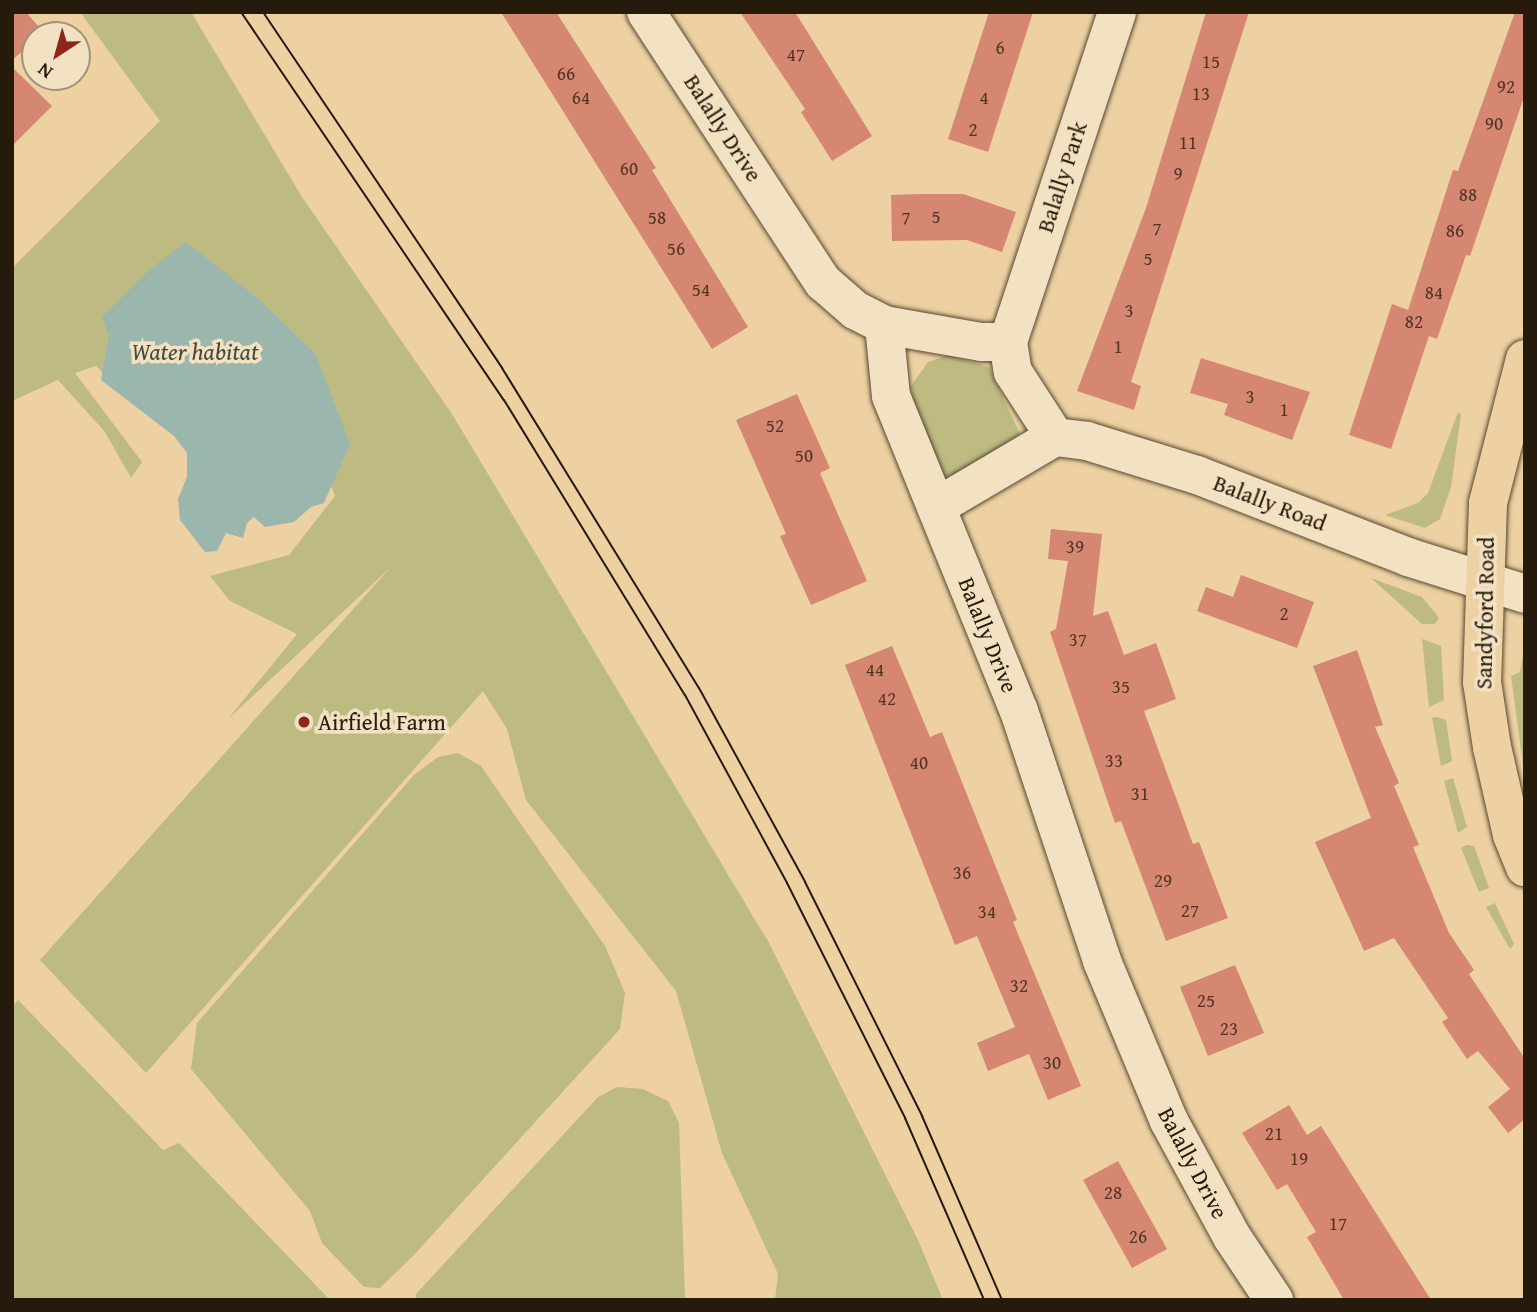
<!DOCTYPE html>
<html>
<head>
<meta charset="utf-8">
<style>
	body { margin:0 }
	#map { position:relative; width:1537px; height:1312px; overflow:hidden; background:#edd1a2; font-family:"Gentium Book Plus",serif }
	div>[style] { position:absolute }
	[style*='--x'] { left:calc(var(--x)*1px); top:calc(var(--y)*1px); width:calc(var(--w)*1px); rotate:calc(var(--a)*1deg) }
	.green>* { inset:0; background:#bdba82 }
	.water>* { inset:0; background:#9ab6ad }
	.building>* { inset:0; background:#d58771 }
	.roads { filter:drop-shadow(0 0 2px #574831) drop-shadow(0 0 2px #574831) }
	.minor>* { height:38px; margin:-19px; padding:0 19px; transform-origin:19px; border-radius:19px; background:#f3e1c3 }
	.major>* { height:38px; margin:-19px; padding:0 19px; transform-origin:19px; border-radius:19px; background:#edd1a2 }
	.tram>* { height:2px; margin:-1px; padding:0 1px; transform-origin:1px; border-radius:1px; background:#251a0b }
	.dots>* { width:19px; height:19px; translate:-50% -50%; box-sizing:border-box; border:4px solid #f3e1c3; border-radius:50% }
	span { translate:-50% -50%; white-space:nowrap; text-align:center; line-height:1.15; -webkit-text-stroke:7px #f3e1c3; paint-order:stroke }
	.number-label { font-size:19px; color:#513524 }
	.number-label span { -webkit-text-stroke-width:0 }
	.street-label { font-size:23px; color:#251a0b }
	.poi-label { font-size:23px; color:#251a0b }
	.left { translate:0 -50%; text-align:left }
	.water-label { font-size:24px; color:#48493c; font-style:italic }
	.frame { position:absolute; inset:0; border:14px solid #251a0b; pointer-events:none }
	.north { position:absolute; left:21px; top:21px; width:70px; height:70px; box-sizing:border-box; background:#f3e1c3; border:2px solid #a19179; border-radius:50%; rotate:216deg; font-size:19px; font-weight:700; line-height:28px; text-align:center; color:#251a0b }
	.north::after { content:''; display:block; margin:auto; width:24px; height:32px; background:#8f2418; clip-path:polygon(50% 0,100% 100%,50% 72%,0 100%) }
</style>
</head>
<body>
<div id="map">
	<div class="green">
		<div style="clip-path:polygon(80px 12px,191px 12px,302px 197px,452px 414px,769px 943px,918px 1240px,943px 1300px,775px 1300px,778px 1274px,722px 1153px,676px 991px,526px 800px,507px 729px,483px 691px,146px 1073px,40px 960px,390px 568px,228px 719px,297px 634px,230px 601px,210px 576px,289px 555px,335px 496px,296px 399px,119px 389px,96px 366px,75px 373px,142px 462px,131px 478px,105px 432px,58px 380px,12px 401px,12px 268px,160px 121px)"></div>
		<div style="clip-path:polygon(948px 355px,989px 367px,1020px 434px,960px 474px,939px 477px,914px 416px,911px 386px,928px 362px)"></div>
		<div style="clip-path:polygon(1458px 412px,1461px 414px,1451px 487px,1440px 519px,1425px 528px,1385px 515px,1418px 503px,1428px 493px)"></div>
		<div style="clip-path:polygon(1371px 578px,1422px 597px,1439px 618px,1435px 624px,1422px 624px)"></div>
		<div style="clip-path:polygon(1422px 639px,1441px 646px,1444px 700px,1429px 707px)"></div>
		<div style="clip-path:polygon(1525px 644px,1525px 779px,1511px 676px,1520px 672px)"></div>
		<div style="clip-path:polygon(1437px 717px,1446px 720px,1452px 761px,1441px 766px,1432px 718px)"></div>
		<div style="clip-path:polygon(458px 753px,481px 766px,605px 946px,625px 993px,620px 1029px,413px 1256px,380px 1288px,364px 1287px,322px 1243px,310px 1211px,191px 1069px,197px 1023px,414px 775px,438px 757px)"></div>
		<div style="clip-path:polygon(1453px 778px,1467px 827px,1458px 833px,1444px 781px)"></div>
		<div style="clip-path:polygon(1467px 845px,1474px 846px,1489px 888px,1479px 892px,1461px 848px)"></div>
		<div style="clip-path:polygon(1495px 903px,1514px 944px,1510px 949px,1486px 907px)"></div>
		<div style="clip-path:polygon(18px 1000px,163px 1150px,179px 1143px,330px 1300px,12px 1300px,12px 1007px)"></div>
		<div style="clip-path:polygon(617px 1087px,643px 1089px,668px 1101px,679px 1123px,685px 1300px,416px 1300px,416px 1294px,598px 1097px)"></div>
	</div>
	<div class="water">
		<div style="clip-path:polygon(186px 242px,260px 300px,316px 355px,350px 444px,324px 503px,311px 507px,294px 522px,265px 527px,254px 517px,247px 523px,243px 538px,226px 533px,217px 551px,205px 552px,180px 520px,178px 499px,187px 477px,187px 453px,174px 436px,101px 380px,109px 336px,102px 317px,149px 270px)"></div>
	</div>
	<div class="building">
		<div style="clip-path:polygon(12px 12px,26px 12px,44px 33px,35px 35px,35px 41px,12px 60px)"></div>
		<div style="clip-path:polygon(501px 12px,556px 12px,656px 168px,652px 170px,748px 327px,712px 349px)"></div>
		<div style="clip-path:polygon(740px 12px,795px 12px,872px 136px,832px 161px,801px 112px,805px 109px)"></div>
		<div style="clip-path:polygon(989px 12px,1033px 12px,988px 152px,948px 139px)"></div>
		<div style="clip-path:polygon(1206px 12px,1249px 12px,1131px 382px,1141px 386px,1134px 410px,1077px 391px,1146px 208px)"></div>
		<div style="clip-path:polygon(1515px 12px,1525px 12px,1525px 94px,1470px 256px,1466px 255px,1437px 339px,1429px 336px,1391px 449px,1349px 435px,1392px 304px,1408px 310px,1453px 170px,1458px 171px)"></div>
		<div style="clip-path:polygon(12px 67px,52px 106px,12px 146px)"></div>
		<div style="clip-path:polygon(920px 194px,963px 194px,1016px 212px,1002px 252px,967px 240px,892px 241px,891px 195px)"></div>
		<div style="clip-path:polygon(1201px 358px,1310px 392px,1292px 440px,1224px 415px,1228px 404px,1190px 393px)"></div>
		<div style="clip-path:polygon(797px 394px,830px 468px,820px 473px,867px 581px,811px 605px,780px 536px,786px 534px,736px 420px)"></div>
		<div style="clip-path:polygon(1051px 529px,1102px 534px,1093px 616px,1108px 611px,1124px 655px,1156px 643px,1176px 699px,1144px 711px,1193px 844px,1199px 842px,1228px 918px,1166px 941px,1121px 821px,1115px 823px,1050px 632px,1056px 629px,1068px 561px,1048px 559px)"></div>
		<div style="clip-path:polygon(1241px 575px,1314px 602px,1297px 648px,1197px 611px,1206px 587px,1233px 597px)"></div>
		<div style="clip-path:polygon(892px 646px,930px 737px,942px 732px,1017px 920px,1013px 922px,1081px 1086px,1048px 1100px,1029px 1054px,988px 1071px,977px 1043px,1015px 1027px,977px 936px,955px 945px,845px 665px)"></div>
		<div style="clip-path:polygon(1357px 650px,1383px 725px,1375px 727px,1399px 783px,1394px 786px,1419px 845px,1413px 847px,1449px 933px,1474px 970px,1469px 974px,1525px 1059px,1525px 1119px,1508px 1133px,1488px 1107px,1510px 1089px,1478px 1051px,1467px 1059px,1442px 1022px,1448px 1018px,1394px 938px,1364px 951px,1315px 842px,1371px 818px,1313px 666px)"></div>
		<div style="clip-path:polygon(1235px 965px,1264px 1033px,1208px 1056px,1180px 987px)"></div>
		<div style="clip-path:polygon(1289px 1105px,1307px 1135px,1321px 1126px,1431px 1300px,1344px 1300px,1307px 1237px,1316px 1232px,1287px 1184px,1277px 1190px,1242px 1133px)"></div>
		<div style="clip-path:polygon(1118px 1161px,1167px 1249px,1132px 1268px,1083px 1180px)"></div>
	</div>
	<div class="roads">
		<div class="minor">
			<div style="--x:646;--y:12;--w:323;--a:56.8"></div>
			<div style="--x:823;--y:282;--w:43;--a:41.2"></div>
			<div style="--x:855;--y:310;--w:33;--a:27"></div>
			<div style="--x:884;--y:325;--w:98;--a:9.9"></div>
			<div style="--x:981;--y:342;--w:27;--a:0"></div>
			<div style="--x:1008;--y:342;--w:30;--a:81"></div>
			<div style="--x:1013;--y:372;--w:77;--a:57.1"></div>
			<div style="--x:884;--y:325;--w:71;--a:84.4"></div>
			<div style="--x:891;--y:396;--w:340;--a:67.9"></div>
			<div style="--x:1019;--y:711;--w:263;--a:71.6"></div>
			<div style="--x:1102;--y:961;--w:173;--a:67.3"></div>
			<div style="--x:1169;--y:1121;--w:132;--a:61.5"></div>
			<div style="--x:1232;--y:1237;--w:76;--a:56.3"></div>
			<div style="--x:1008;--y:342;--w:348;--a:-71.7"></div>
			<div style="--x:936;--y:507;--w:138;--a:-30.5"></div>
			<div style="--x:1055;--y:437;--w:32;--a:7"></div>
			<div style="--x:1087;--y:441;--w:115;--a:17.2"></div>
			<div style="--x:1197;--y:475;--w:226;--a:21.2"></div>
			<div style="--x:1408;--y:557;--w:123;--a:17.5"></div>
		</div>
		<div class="major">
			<div style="--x:1525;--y:359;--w:149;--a:104.4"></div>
			<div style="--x:1488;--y:503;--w:179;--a:91.9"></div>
			<div style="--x:1482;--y:682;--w:66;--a:81.3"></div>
			<div style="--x:1492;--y:747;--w:90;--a:77.2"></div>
			<div style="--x:1512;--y:835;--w:35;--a:68"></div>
		</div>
	</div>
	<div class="tram">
		<div style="--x:241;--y:12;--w:469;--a:55.9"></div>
		<div style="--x:504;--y:400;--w:346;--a:58.5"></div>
		<div style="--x:685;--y:695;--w:214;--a:61.5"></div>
		<div style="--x:787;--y:883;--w:263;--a:63.3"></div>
		<div style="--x:905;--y:1118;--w:198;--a:66.5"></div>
		<div style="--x:263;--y:12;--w:429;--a:56.1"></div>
		<div style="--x:502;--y:368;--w:376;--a:58.4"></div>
		<div style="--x:699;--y:688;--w:221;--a:61.3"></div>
		<div style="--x:805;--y:882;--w:262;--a:63.4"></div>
		<div style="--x:922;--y:1116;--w:201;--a:66.5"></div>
	</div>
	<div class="dots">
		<div style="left:304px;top:722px;background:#8f2418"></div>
	</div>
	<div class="number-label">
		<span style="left:1000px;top:48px">6</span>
		<span style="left:796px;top:55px">47</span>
		<span style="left:1211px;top:62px">15</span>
		<span style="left:566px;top:74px">66</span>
		<span style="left:1506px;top:87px">92</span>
		<span style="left:1201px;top:94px">13</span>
		<span style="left:581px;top:98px">64</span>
		<span style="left:984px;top:98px">4</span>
		<span style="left:1494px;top:124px">90</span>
		<span style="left:973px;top:130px">2</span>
		<span style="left:1188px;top:143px">11</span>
		<span style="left:629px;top:169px">60</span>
		<span style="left:1178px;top:174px">9</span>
		<span style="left:1468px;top:195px">88</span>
		<span style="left:936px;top:217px">5</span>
		<span style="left:657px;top:218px">58</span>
		<span style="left:906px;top:218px">7</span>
		<span style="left:1157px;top:229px">7</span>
		<span style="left:1455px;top:231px">86</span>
		<span style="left:676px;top:249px">56</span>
		<span style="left:1148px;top:259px">5</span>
		<span style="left:701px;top:290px">54</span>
		<span style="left:1434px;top:293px">84</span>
		<span style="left:1129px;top:311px">3</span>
		<span style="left:1414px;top:322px">82</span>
		<span style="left:1118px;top:347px">1</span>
		<span style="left:1250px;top:397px">3</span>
		<span style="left:1284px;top:410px">1</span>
		<span style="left:775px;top:426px">52</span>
		<span style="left:804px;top:456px">50</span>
		<span style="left:1075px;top:547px">39</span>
		<span style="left:1284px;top:614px">2</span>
		<span style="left:1078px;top:640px">37</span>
		<span style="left:875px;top:670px">44</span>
		<span style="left:1121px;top:687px">35</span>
		<span style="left:887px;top:699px">42</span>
		<span style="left:1114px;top:761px">33</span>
		<span style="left:919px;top:763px">40</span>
		<span style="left:1140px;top:794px">31</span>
		<span style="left:962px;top:873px">36</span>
		<span style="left:1163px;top:881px">29</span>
		<span style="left:1190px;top:911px">27</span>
		<span style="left:987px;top:912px">34</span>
		<span style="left:1019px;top:986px">32</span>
		<span style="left:1206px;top:1001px">25</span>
		<span style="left:1229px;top:1029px">23</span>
		<span style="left:1052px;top:1063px">30</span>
		<span style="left:1274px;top:1134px">21</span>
		<span style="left:1299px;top:1159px">19</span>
		<span style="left:1113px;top:1193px">28</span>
		<span style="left:1338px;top:1224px">17</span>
		<span style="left:1138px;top:1237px">26</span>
	</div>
	<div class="street-label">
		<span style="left:723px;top:128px;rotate:57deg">Balally Drive</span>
		<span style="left:1062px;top:177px;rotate:-72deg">Balally Park</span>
		<span style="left:1270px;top:503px;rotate:21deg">Balally Road</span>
		<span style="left:1485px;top:613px;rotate:-89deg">Sandyford Road</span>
		<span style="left:988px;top:635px;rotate:68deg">Balally Drive</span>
		<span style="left:1193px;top:1163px;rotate:62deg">Balally Drive</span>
	</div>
	<div class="poi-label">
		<span class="left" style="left:318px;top:722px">Airfield Farm</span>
	</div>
	<div class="water-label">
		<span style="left:195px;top:352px">Water habitat</span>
	</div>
	<div class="frame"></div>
	<div class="north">N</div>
</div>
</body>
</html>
